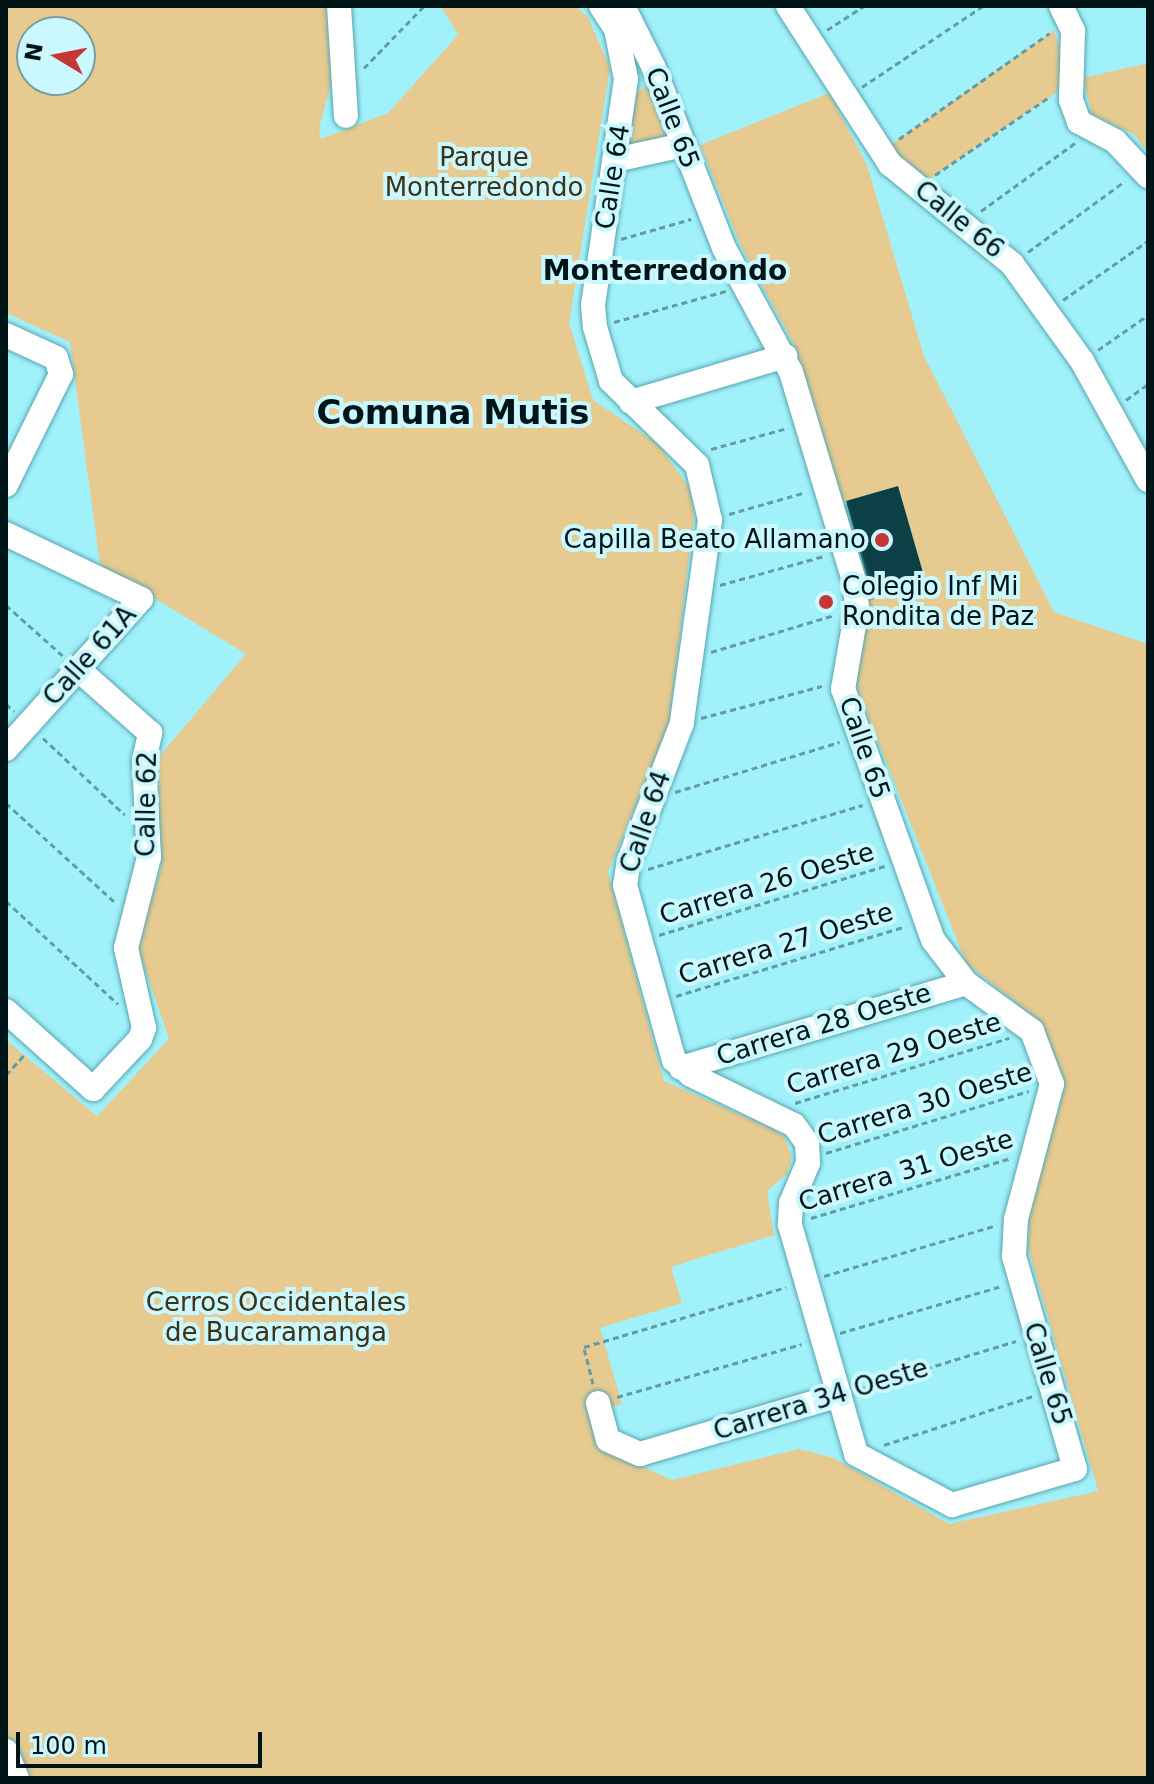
<!DOCTYPE html>
<html>
<head>
<meta charset="utf-8">
<style>
	body { margin:0 }
	#map { position:relative; width:1154px; height:1784px; overflow:hidden; background:#a1f1fb; font-family:"DejaVu Sans",sans-serif }
	div>[style] { position:absolute }
	[style*='--x'] { left:calc(var(--x)*1px); top:calc(var(--y)*1px); width:calc(var(--w)*1px); rotate:calc(var(--a)*1deg) }
	.green>* { inset:0; background:#e6ca8f }
	.shadow>* { inset:0; background:#0003 }
	.building>* { inset:0; background:#0b4046 }
	.path>* { height:3px; margin-top:-1.5px; transform-origin:0; background:repeating-linear-gradient(90deg,#639ca4 0 6px,transparent 0 10px) }
	.roads { filter:drop-shadow(0 0 2px #57a5af) drop-shadow(0 0 2px #57a5af) }
	.minor>* { height:24px; margin:-12px; padding:0 12px; transform-origin:12px; border-radius:12px; background:#fff }
	.dots>* { width:22px; height:22px; translate:-50% -50%; box-sizing:border-box; border:4px solid #cbf8fe; border-radius:50% }
	span { translate:-50% -50%; white-space:nowrap; text-align:center; line-height:1.15; -webkit-text-stroke:8px #cbf8fe; paint-order:stroke }
	.street-label { font-size:26px; color:#001518 }
	.park-label { font-size:26px; color:#3f3215 }
	.poi-label { font-size:26px; color:#001518 }
	.right { translate:-100% -50%; text-align:right }
	.left { translate:0 -50%; text-align:left }
	.neighbourhood-label { font-size:28px; color:#001518; font-weight:700 }
	.district-label { font-size:34px; color:#001518; font-weight:700 }
	.frame { position:absolute; inset:0; border:8px solid #001518; pointer-events:none }
	.north { position:absolute; left:16px; top:16px; width:80px; height:80px; box-sizing:border-box; background:#cbf8fe; border:2px solid #7a9da2; border-radius:50%; rotate:280deg; font-size:22px; font-weight:700; line-height:32px; text-align:center; color:#001518 }
	.north::after { content:''; display:block; margin:auto; width:28px; height:36px; background:#c53735; clip-path:polygon(50% 0,100% 100%,50% 72%,0 100%) }
	.scale { position:absolute; left:16px; top:1732px; width:246px; height:36px; box-sizing:border-box; border:4px solid #001518; border-top:0; padding-left:10px; font-size:24px; line-height:28px; white-space:nowrap; color:#001518; -webkit-text-stroke:6px #cbf8fe; paint-order:stroke }
</style>
</head>
<body>
<div id="map">
	<div class="green">
		<div style="clip-path:polygon(evenodd,6px 6px,325px 6px,334px 74px,319px 128px,321px 139px,388px 113px,458px 35px,441px 6px,575px 6px,588px 17px,610px 68px,569px 323px,593px 400px,658px 444px,691px 490px,694px 517px,669px 723px,608px 872px,664px 1081px,773px 1129px,784px 1137px,792px 1157px,787px 1174px,767px 1191px,774px 1235px,671px 1267px,682px 1303px,600px 1328px,622px 1404px,590px 1413px,600px 1447px,672px 1480px,799px 1449px,834px 1458px,949px 1524px,1098px 1491px,1028px 1248px,1030px 1211px,1065px 1086px,1043px 1024px,966px 963px,854px 681px,866px 593px,924px 576px,898px 486px,840px 503px,795px 347px,740px 244px,700px 145px,829px 93px,867px 165px,924px 356px,1054px 612px,1148px 644px,1148px 1778px,25px 1778px,6px 1733px,6px 1040px,97px 1116px,169px 1039px,137px 945px,161px 868px,157px 759px,246px 654px,100px 565px,70px 342px,6px 313px,6px 6px,32px 32px,80px 32px,80px 80px,32px 80px,32px 32px)"></div>
		<div style="clip-path:polygon(1054px 30px,1062px 55px,1057px 92px,928px 180px,886px 148px)"></div>
		<div style="clip-path:polygon(1148px 63px,1148px 153px,1134px 134px,1092px 115px,1083px 78px)"></div>
		<div style="clip-path:polygon(651px 85px,667px 137px,630px 150px,635px 92px)"></div>
	</div>
	<div class="shadow">
		<div style="clip-path:polygon(847px 503px,922px 576px,909px 589px,858px 604px,834px 516px)"></div>
	</div>
	<div class="building">
		<div style="clip-path:polygon(898px 486px,924px 576px,871px 592px,846px 501px)"></div>
	</div>
	<div class="path">
		<div style="--x:827;--y:30;--w:44;--a:-33"></div>
		<div style="--x:364;--y:68;--w:86;--a:-45.9"></div>
		<div style="--x:862;--y:87;--w:146;--a:-33.8"></div>
		<div style="--x:899;--y:139;--w:184;--a:-35.1"></div>
		<div style="--x:935;--y:175;--w:140;--a:-34.3"></div>
		<div style="--x:981;--y:211;--w:116;--a:-35.9"></div>
		<div style="--x:621;--y:239;--w:73;--a:-15.9"></div>
		<div style="--x:1028;--y:252;--w:120;--a:-36.2"></div>
		<div style="--x:1063;--y:300;--w:103;--a:-34.8"></div>
		<div style="--x:614;--y:322;--w:116;--a:-15.5"></div>
		<div style="--x:1098;--y:350;--w:61;--a:-35"></div>
		<div style="--x:1126;--y:400;--w:27;--a:-36"></div>
		<div style="--x:711;--y:449;--w:80;--a:-15.3"></div>
		<div style="--x:729;--y:514;--w:80;--a:-15.9"></div>
		<div style="--x:720;--y:585;--w:108;--a:-15.6"></div>
		<div style="--x:6;--y:605;--w:76;--a:41.8"></div>
		<div style="--x:711;--y:652;--w:128;--a:-16.7"></div>
		<div style="--x:6;--y:704;--w:11;--a:41"></div>
		<div style="--x:701;--y:718;--w:125;--a:-14.8"></div>
		<div style="--x:43;--y:738;--w:112;--a:43.2"></div>
		<div style="--x:675;--y:792;--w:172;--a:-16.9"></div>
		<div style="--x:6;--y:803;--w:149;--a:42.3"></div>
		<div style="--x:648;--y:869;--w:224;--a:-16.6"></div>
		<div style="--x:6;--y:901;--w:152;--a:42.6"></div>
		<div style="--x:659;--y:935;--w:236;--a:-17"></div>
		<div style="--x:676;--y:996;--w:240;--a:-16.9"></div>
		<div style="--x:6;--y:1075;--w:28;--a:-48"></div>
		<div style="--x:795;--y:1103;--w:224;--a:-16.9"></div>
		<div style="--x:826;--y:1153;--w:212;--a:-17"></div>
		<div style="--x:811;--y:1218;--w:209;--a:-16.7"></div>
		<div style="--x:824;--y:1276;--w:180;--a:-16.4"></div>
		<div style="--x:840;--y:1333;--w:169;--a:-16.2"></div>
		<div style="--x:593;--y:1384;--w:38;--a:-104"></div>
		<div style="--x:584;--y:1347;--w:211;--a:-16.5"></div>
		<div style="--x:859;--y:1389;--w:164;--a:-17"></div>
		<div style="--x:617;--y:1397;--w:192;--a:-16"></div>
		<div style="--x:884;--y:1445;--w:157;--a:-18.2"></div>
	</div>
	<div class="roads">
		<div class="minor">
			<div style="--x:339;--y:6;--w:110;--a:86.4"></div>
			<div style="--x:601;--y:6;--w:27;--a:57"></div>
			<div style="--x:616;--y:29;--w:51;--a:78.7"></div>
			<div style="--x:626;--y:79;--w:228;--a:98.3"></div>
			<div style="--x:593;--y:305;--w:22;--a:85"></div>
			<div style="--x:595;--y:327;--w:56;--a:73.5"></div>
			<div style="--x:611;--y:381;--w:120;--a:44.3"></div>
			<div style="--x:697;--y:465;--w:57;--a:76.7"></div>
			<div style="--x:710;--y:520;--w:205;--a:97.9"></div>
			<div style="--x:682;--y:723;--w:147;--a:111.1"></div>
			<div style="--x:629;--y:860;--w:25;--a:99"></div>
			<div style="--x:625;--y:885;--w:182;--a:74.4"></div>
			<div style="--x:674;--y:1060;--w:23;--a:41"></div>
			<div style="--x:691;--y:1075;--w:114;--a:25.9"></div>
			<div style="--x:794;--y:1125;--w:22;--a:54"></div>
			<div style="--x:807;--y:1143;--w:20;--a:87"></div>
			<div style="--x:808;--y:1163;--w:43;--a:113"></div>
			<div style="--x:791;--y:1203;--w:22;--a:93"></div>
			<div style="--x:790;--y:1225;--w:238;--a:73.9"></div>
			<div style="--x:856;--y:1454;--w:109;--a:28"></div>
			<div style="--x:952;--y:1505;--w:128;--a:-16.3"></div>
			<div style="--x:1075;--y:1469;--w:222;--a:-106"></div>
			<div style="--x:1014;--y:1256;--w:37;--a:-87"></div>
			<div style="--x:1016;--y:1219;--w:140;--a:-75.1"></div>
			<div style="--x:1052;--y:1084;--w:57;--a:-110.7"></div>
			<div style="--x:1032;--y:1031;--w:82;--a:-144"></div>
			<div style="--x:966;--y:983;--w:54;--a:-127.5"></div>
			<div style="--x:933;--y:940;--w:267;--a:-109.7"></div>
			<div style="--x:843;--y:689;--w:82;--a:-80.2"></div>
			<div style="--x:857;--y:608;--w:24;--a:-95"></div>
			<div style="--x:855;--y:584;--w:221;--a:-106.8"></div>
			<div style="--x:791;--y:372;--w:141;--a:-118.4"></div>
			<div style="--x:724;--y:248;--w:195;--a:-111.3"></div>
			<div style="--x:653;--y:66;--w:67;--a:-116.6"></div>
			<div style="--x:788;--y:6;--w:188;--a:57.2"></div>
			<div style="--x:890;--y:164;--w:158;--a:39.3"></div>
			<div style="--x:1012;--y:264;--w:120;--a:54.2"></div>
			<div style="--x:1082;--y:361;--w:136;--a:61"></div>
			<div style="--x:1061;--y:6;--w:28;--a:64"></div>
			<div style="--x:1073;--y:31;--w:69;--a:91.7"></div>
			<div style="--x:1071;--y:100;--w:23;--a:70"></div>
			<div style="--x:1079;--y:122;--w:41;--a:27.8"></div>
			<div style="--x:1115;--y:141;--w:48;--a:46.7"></div>
			<div style="--x:615;--y:160;--w:70;--a:-12.4"></div>
			<div style="--x:6;--y:335;--w:55;--a:24.7"></div>
			<div style="--x:56;--y:358;--w:17;--a:73"></div>
			<div style="--x:61;--y:374;--w:124;--a:116.4"></div>
			<div style="--x:631;--y:402;--w:161;--a:-16.6"></div>
			<div style="--x:6;--y:534;--w:150;--a:25.7"></div>
			<div style="--x:141;--y:599;--w:202;--a:132"></div>
			<div style="--x:6;--y:1011;--w:117;--a:41.9"></div>
			<div style="--x:93;--y:1089;--w:69;--a:-46.8"></div>
			<div style="--x:140;--y:1039;--w:12;--a:-70"></div>
			<div style="--x:144;--y:1028;--w:82;--a:-102.7"></div>
			<div style="--x:126;--y:948;--w:94;--a:-75.8"></div>
			<div style="--x:149;--y:857;--w:97;--a:-93"></div>
			<div style="--x:144;--y:760;--w:28;--a:-77"></div>
			<div style="--x:150;--y:733;--w:96;--a:-138.4"></div>
			<div style="--x:681;--y:1068;--w:297;--a:-16.6"></div>
			<div style="--x:598;--y:1403;--w:38;--a:75"></div>
			<div style="--x:608;--y:1440;--w:35;--a:24"></div>
			<div style="--x:640;--y:1454;--w:208;--a:-16.5"></div>
			<div style="--x:6;--y:1751;--w:29;--a:68"></div>
		</div>
	</div>
	<div class="dots">
		<div style="left:882px;top:540px;background:#c53735"></div>
		<div style="left:826px;top:602px;background:#c53735"></div>
	</div>
	<div class="street-label">
		<span style="left:672px;top:118px;rotate:69deg">Calle 65</span>
		<span style="left:613px;top:177px;rotate:-81deg">Calle 64</span>
		<span style="left:959px;top:220px;rotate:39deg">Calle 66</span>
		<span style="left:90px;top:656px;rotate:-48deg">Calle 61A</span>
		<span style="left:864px;top:748px;rotate:71deg">Calle 65</span>
		<span style="left:147px;top:804px;rotate:-89deg">Calle 62</span>
		<span style="left:646px;top:822px;rotate:-71deg">Calle 64</span>
		<span style="left:767px;top:884px;rotate:-17deg">Carrera 26 Oeste</span>
		<span style="left:786px;top:944px;rotate:-17deg">Carrera 27 Oeste</span>
		<span style="left:824px;top:1025px;rotate:-17deg">Carrera 28 Oeste</span>
		<span style="left:894px;top:1054px;rotate:-17deg">Carrera 29 Oeste</span>
		<span style="left:925px;top:1104px;rotate:-17deg">Carrera 30 Oeste</span>
		<span style="left:906px;top:1171px;rotate:-17deg">Carrera 31 Oeste</span>
		<span style="left:1047px;top:1374px;rotate:73deg">Calle 65</span>
		<span style="left:821px;top:1400px;rotate:-17deg">Carrera 34 Oeste</span>
	</div>
	<div class="park-label">
		<span style="left:484px;top:173px">Parque<br>Monterredondo</span>
		<span style="left:276px;top:1318px">Cerros Occidentales<br>de Bucaramanga</span>
	</div>
	<div class="poi-label">
		<span class="right" style="left:866px;top:540px">Capilla Beato Allamano</span>
		<span class="left" style="left:842px;top:602px">Colegio Inf Mi<br>Rondita de Paz</span>
	</div>
	<div class="neighbourhood-label">
		<span style="left:665px;top:271px">Monterredondo</span>
	</div>
	<div class="district-label">
		<span style="left:453px;top:413px">Comuna Mutis</span>
	</div>
	<div class="frame"></div>
	<div class="north">N</div>
	<div class="scale">100 m</div>
</div>
</body>
</html>
